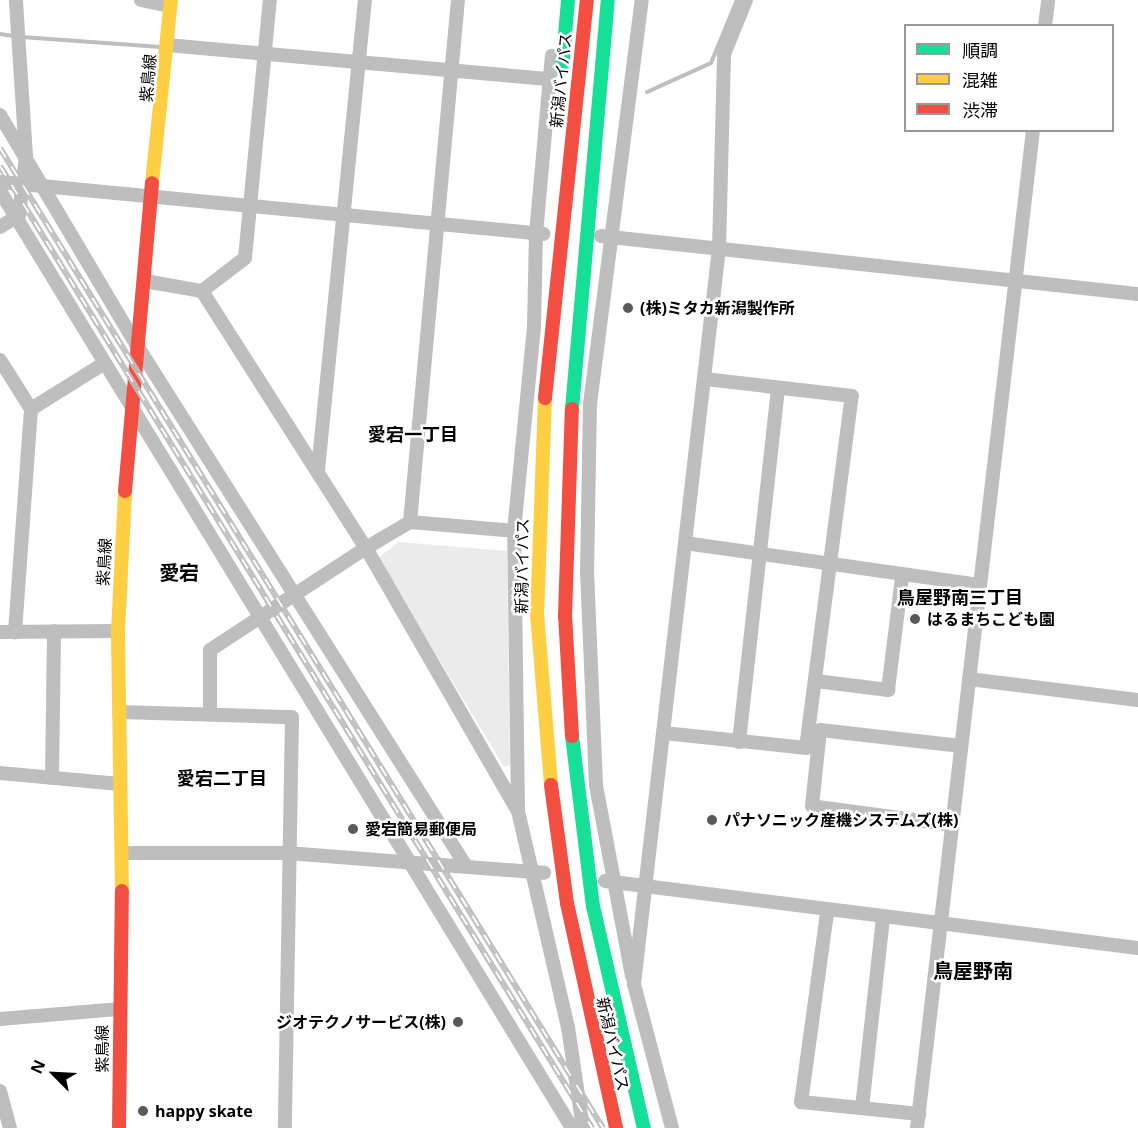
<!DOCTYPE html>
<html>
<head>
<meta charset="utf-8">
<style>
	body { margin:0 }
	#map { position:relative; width:1138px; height:1128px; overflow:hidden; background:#fff; font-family:"Open Sans","Noto Sans JP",sans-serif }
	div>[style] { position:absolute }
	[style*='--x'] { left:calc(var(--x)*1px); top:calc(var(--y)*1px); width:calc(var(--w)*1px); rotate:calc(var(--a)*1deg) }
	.green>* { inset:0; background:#ebebeb }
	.stream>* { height:4px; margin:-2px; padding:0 2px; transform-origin:2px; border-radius:2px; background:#bebebe }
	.street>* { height:14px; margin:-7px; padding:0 7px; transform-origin:7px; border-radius:7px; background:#bebebe }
	.fast>* { height:14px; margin:-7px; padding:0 7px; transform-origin:7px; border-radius:7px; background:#16e098 }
	.slow>* { height:14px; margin:-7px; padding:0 7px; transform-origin:7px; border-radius:7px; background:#ffcf43 }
	.jam>* { height:14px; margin:-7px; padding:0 7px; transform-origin:7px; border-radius:7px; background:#f24e42 }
	.rail>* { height:6px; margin-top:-3px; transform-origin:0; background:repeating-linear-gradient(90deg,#fff 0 11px,#bebebe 0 22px); box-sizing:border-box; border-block:2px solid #bebebe }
	.dots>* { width:16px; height:16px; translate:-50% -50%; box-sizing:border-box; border:3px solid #fff; border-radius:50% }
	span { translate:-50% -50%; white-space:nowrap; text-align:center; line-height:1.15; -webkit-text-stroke:5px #fff; paint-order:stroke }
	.street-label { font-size:16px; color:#000 }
	.poi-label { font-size:16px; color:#000; font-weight:700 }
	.left { translate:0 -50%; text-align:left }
	.right { translate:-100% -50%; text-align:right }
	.neighbourhood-label { font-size:18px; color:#000; font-weight:700 }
	.quarter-label { font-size:20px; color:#000; font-weight:700 }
	.legend { position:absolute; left:904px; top:24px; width:210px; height:108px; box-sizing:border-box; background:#fff; border:2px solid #999; margin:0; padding:8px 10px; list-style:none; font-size:18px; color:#000 }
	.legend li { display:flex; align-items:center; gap:12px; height:30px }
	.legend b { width:30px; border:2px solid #999 }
	.north { position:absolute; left:24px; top:1044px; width:60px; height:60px; -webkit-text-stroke:4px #fff; paint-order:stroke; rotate:294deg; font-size:16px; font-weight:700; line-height:24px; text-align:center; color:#000 }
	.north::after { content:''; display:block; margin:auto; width:21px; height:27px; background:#000; clip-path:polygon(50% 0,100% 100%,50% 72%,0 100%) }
</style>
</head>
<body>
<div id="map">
	<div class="green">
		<div style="clip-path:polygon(399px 542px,507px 551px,510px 765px,504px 767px,378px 558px)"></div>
	</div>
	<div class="stream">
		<div style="--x:0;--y:34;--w:14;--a:8"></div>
		<div style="--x:22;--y:37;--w:139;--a:4.1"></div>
		<div style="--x:647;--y:92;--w:70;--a:-24.4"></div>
		<div style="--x:711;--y:63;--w:68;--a:-67.6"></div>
	</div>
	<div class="street">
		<div style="--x:141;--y:0;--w:30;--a:12"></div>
		<div style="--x:1045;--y:26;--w:26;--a:-83"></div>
		<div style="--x:167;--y:45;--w:385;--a:5.1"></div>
		<div style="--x:0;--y:115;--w:266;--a:59.3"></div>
		<div style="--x:136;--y:344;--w:618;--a:57.7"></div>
		<div style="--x:0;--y:182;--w:546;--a:5.46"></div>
		<div style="--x:0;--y:191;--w:1098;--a:58.6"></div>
		<div style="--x:0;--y:227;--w:22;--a:-32"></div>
		<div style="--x:19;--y:215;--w:59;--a:-83.2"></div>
		<div style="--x:26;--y:156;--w:156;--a:-93.7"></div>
		<div style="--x:601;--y:236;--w:540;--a:6.16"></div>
		<div style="--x:145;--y:281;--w:58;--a:10"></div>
		<div style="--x:202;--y:291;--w:305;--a:57.5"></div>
		<div style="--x:366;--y:548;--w:304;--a:60"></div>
		<div style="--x:518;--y:811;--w:222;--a:77"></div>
		<div style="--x:568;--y:1027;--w:102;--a:81.6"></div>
		<div style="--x:202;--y:291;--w:54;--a:-37.5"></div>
		<div style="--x:245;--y:258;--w:259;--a:-84.5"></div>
		<div style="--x:0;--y:360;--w:58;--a:57.7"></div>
		<div style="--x:31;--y:409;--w:224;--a:94.1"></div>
		<div style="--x:31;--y:409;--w:85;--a:-32"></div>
		<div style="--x:318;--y:470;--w:472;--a:-84.3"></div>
		<div style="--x:410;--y:522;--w:524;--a:-84.75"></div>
		<div style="--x:685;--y:543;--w:297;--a:8.1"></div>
		<div style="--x:0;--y:632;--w:118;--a:-0.5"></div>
		<div style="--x:969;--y:679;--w:170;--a:7.1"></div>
		<div style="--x:816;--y:681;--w:73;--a:7.1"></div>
		<div style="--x:888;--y:690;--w:114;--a:-82.9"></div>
		<div style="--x:119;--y:712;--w:173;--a:1.7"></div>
		<div style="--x:292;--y:717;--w:411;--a:91"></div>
		<div style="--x:210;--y:714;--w:64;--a:-90"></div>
		<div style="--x:210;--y:650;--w:186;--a:-33.2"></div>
		<div style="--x:366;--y:548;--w:51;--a:-30.6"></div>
		<div style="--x:410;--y:522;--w:104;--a:4.9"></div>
		<div style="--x:664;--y:733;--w:143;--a:6"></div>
		<div style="--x:806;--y:748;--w:355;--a:-82.6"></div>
		<div style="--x:852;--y:396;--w:149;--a:-173.4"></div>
		<div style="--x:739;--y:742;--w:355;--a:-83.7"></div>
		<div style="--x:0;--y:773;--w:120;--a:5.3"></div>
		<div style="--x:52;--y:778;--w:147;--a:-89.2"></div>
		<div style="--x:518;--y:809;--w:278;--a:-90.8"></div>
		<div style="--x:514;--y:531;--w:204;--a:-84.4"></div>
		<div style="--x:534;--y:328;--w:94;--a:-88.8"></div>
		<div style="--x:536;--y:234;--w:179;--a:-84.9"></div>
		<div style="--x:952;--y:825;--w:141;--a:-172.3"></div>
		<div style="--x:812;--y:806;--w:76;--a:-84"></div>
		<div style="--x:820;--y:730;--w:142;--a:6.5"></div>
		<div style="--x:123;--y:853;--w:164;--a:0"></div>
		<div style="--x:287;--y:853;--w:258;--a:4.4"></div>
		<div style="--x:605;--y:881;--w:537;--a:7.16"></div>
		<div style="--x:827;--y:913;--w:191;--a:97.8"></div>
		<div style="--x:801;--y:1102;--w:119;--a:5.8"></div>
		<div style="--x:632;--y:976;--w:194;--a:-100.7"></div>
		<div style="--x:596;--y:785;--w:211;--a:-92.4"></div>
		<div style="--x:587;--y:574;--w:170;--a:-89"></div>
		<div style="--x:590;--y:404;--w:407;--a:-82.7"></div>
		<div style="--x:0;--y:1019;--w:118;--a:-4.8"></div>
		<div style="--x:0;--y:1091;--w:38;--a:75"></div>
		<div style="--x:862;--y:1108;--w:190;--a:-83.7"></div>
		<div style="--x:672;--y:1128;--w:149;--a:-104.8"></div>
		<div style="--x:634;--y:984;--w:741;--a:-83.41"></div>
		<div style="--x:719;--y:248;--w:194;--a:-88.5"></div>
		<div style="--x:724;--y:54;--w:58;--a:-67.8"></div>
		<div style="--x:917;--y:1128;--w:1005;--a:-83.37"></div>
	</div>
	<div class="fast">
		<div style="--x:562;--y:69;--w:69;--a:-85"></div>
		<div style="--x:572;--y:409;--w:411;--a:-85"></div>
		<div style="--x:572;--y:736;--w:171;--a:83"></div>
		<div style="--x:593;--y:906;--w:228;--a:77.1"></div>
	</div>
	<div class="slow">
		<div style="--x:152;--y:183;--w:184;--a:-84.1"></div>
		<div style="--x:545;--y:398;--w:216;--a:92.1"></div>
		<div style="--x:537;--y:614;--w:172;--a:85.3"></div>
		<div style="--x:122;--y:891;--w:260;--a:-90.9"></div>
		<div style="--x:118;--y:631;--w:140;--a:-87.1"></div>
	</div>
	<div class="jam">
		<div style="--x:545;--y:398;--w:400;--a:-84"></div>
		<div style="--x:125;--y:491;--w:309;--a:-85"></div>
		<div style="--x:572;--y:736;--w:120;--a:-93.3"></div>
		<div style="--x:565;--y:616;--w:207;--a:-88.1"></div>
		<div style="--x:551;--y:785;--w:119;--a:82.3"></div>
		<div style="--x:567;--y:903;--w:230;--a:77.7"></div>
		<div style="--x:119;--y:1128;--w:237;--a:-89.3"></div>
	</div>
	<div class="rail">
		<div style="--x:0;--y:148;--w:1151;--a:58.4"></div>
		<div style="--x:0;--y:166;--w:1130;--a:58.39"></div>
	</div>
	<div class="dots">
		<div style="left:628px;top:308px;background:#595959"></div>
		<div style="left:915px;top:619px;background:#595959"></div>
		<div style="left:712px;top:820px;background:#595959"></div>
		<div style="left:353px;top:829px;background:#595959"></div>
		<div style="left:458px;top:1022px;background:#595959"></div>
		<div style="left:143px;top:1111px;background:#595959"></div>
	</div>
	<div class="street-label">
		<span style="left:148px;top:78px;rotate:-85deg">紫鳥線</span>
		<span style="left:561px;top:80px;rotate:-84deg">新潟バイパス</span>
		<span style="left:104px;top:562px;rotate:-87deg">紫鳥線</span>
		<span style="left:522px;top:566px;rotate:-89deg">新潟バイパス</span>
		<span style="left:613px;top:1044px;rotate:77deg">新潟バイパス</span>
		<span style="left:102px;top:1049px;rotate:-90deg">紫鳥線</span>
	</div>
	<div class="poi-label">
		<span class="left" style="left:640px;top:308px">(株)ミタカ新潟製作所</span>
		<span class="left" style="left:927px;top:619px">はるまちこども園</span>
		<span class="left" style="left:724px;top:820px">パナソニック産機システムズ(株)</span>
		<span class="left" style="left:365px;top:829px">愛宕簡易郵便局</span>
		<span class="right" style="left:446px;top:1022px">ジオテクノサービス(株)</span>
		<span class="left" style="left:155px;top:1111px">happy skate</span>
	</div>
	<div class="neighbourhood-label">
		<span style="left:413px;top:434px">愛宕一丁目</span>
		<span style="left:960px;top:597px">鳥屋野南三丁目</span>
		<span style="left:222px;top:778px">愛宕二丁目</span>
	</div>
	<div class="quarter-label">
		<span style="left:179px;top:572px">愛宕</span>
		<span style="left:973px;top:970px">鳥屋野南</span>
	</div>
	<ul class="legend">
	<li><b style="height:8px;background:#16e098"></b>順調</li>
	<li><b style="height:8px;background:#ffcf43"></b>混雑</li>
	<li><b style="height:8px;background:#f24e42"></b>渋滞</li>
	</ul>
	<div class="north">N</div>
</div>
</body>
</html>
